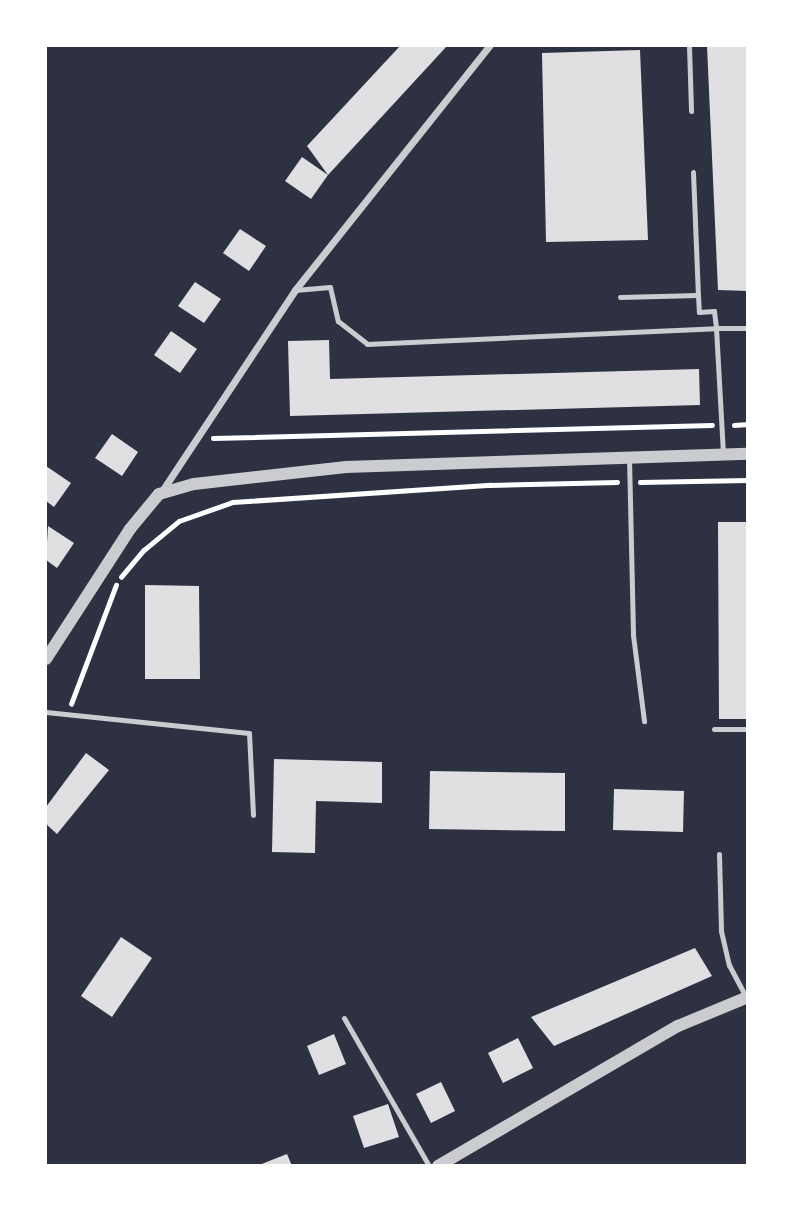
<!DOCTYPE html>
<html>
<head>
<meta charset="utf-8">
<style>
	body { margin:0 }
	#map { position:relative; width:793px; height:1211px; overflow:hidden; background:#2d3142; font-family:Helvetica,sans-serif }
	div>[style] { position:absolute }
	[style*='--x'] { left:calc(var(--x)*1px); top:calc(var(--y)*1px); width:calc(var(--w)*1px); rotate:calc(var(--a)*1deg) }
	.building>* { inset:0; background:#e0e0e3 }
	.path>* { height:4.5px; margin:-2.25px; padding:0 2.25px; transform-origin:2.25px; border-radius:2.25px; background:#fff }
	.service>* { height:5px; margin:-2.5px; padding:0 2.5px; transform-origin:2.5px; border-radius:2.5px; background:#caccd0 }
	.minor>* { height:7px; margin:-3.5px; padding:0 3.5px; transform-origin:3.5px; border-radius:3.5px; background:#caccd0 }
	.tertiary>* { height:12px; margin:-6px; padding:0 6px; transform-origin:6px; border-radius:6px; background:#caccd0 }
	span { translate:-50% -50%; white-space:nowrap; text-align:center; line-height:1.15; -webkit-text-stroke:6px #fff; paint-order:stroke }
	.frame { position:absolute; inset:0; border:47px solid #fff; pointer-events:none }
</style>
</head>
<body>
<div id="map">
	<div class="building">
		<div style="clip-path:polygon(400px 46px,447px 46px,328px 175px,307px 146px)"></div>
		<div style="clip-path:polygon(707px 46px,748px 46px,748px 291px,718px 290px)"></div>
		<div style="clip-path:polygon(640px 50px,648px 240px,546px 242px,542px 53px)"></div>
		<div style="clip-path:polygon(302px 157px,328px 175px,311px 199px,285px 181px)"></div>
		<div style="clip-path:polygon(240px 229px,266px 246px,249px 271px,223px 253px)"></div>
		<div style="clip-path:polygon(195px 282px,221px 299px,204px 323px,178px 306px)"></div>
		<div style="clip-path:polygon(171px 331px,197px 349px,180px 373px,154px 355px)"></div>
		<div style="clip-path:polygon(329px 340px,330px 379px,699px 369px,700px 405px,290px 416px,288px 341px)"></div>
		<div style="clip-path:polygon(112px 434px,138px 452px,122px 476px,95px 458px)"></div>
		<div style="clip-path:polygon(46px 466px,71px 483px,54px 507px,46px 501px)"></div>
		<div style="clip-path:polygon(718px 522px,748px 522px,748px 719px,719px 719px)"></div>
		<div style="clip-path:polygon(48px 526px,74px 543px,57px 568px,46px 560px)"></div>
		<div style="clip-path:polygon(145px 585px,199px 586px,200px 679px,145px 679px)"></div>
		<div style="clip-path:polygon(86px 753px,109px 770px,57px 834px,46px 824px,46px 807px)"></div>
		<div style="clip-path:polygon(274px 759px,382px 762px,382px 803px,316px 801px,315px 853px,272px 852px)"></div>
		<div style="clip-path:polygon(430px 771px,565px 773px,565px 831px,429px 829px)"></div>
		<div style="clip-path:polygon(614px 789px,684px 791px,683px 832px,613px 830px)"></div>
		<div style="clip-path:polygon(121px 937px,152px 958px,112px 1017px,81px 996px)"></div>
		<div style="clip-path:polygon(695px 948px,712px 976px,554px 1046px,531px 1017px)"></div>
		<div style="clip-path:polygon(334px 1034px,346px 1064px,319px 1075px,307px 1046px)"></div>
		<div style="clip-path:polygon(518px 1038px,533px 1068px,503px 1083px,488px 1053px)"></div>
		<div style="clip-path:polygon(441px 1082px,455px 1111px,431px 1123px,416px 1094px)"></div>
		<div style="clip-path:polygon(388px 1104px,399px 1137px,364px 1148px,353px 1116px)"></div>
		<div style="clip-path:polygon(287px 1154px,292px 1166px,259px 1166px,259px 1165px)"></div>
	</div>
	<div class="path">
		<div style="--x:734;--y:425;--w:14;--a:-4"></div>
		<div style="--x:213;--y:438;--w:499;--a:-1.5"></div>
		<div style="--x:640;--y:482;--w:108;--a:-1.1"></div>
		<div style="--x:121;--y:577;--w:35;--a:-50"></div>
		<div style="--x:144;--y:550;--w:45;--a:-39.6"></div>
		<div style="--x:179;--y:521;--w:57;--a:-19.4"></div>
		<div style="--x:233;--y:502;--w:258;--a:-3.8"></div>
		<div style="--x:490;--y:485;--w:127;--a:-1.4"></div>
		<div style="--x:71;--y:704;--w:127;--a:-69.3"></div>
	</div>
	<div class="service">
		<div style="--x:689;--y:46;--w:65;--a:88.2"></div>
		<div style="--x:693;--y:172;--w:123;--a:87.7"></div>
		<div style="--x:295;--y:290;--w:35;--a:-5"></div>
		<div style="--x:330;--y:287;--w:35;--a:77"></div>
		<div style="--x:338;--y:321;--w:37;--a:38"></div>
		<div style="--x:367;--y:344;--w:349;--a:-2.6"></div>
		<div style="--x:716;--y:328;--w:127;--a:86.8"></div>
		<div style="--x:620;--y:297;--w:78;--a:-1.5"></div>
		<div style="--x:698;--y:295;--w:17;--a:87"></div>
		<div style="--x:699;--y:312;--w:15;--a:-4"></div>
		<div style="--x:714;--y:311;--w:17;--a:83"></div>
		<div style="--x:716;--y:328;--w:32;--a:0"></div>
		<div style="--x:629;--y:457;--w:178;--a:88.7"></div>
		<div style="--x:633;--y:635;--w:87;--a:82.7"></div>
		<div style="--x:46;--y:712;--w:204;--a:5.9"></div>
		<div style="--x:249;--y:733;--w:82;--a:87.2"></div>
		<div style="--x:714;--y:729;--w:34;--a:0"></div>
		<div style="--x:719;--y:854;--w:77;--a:88.5"></div>
		<div style="--x:721;--y:931;--w:35;--a:77"></div>
		<div style="--x:729;--y:965;--w:36;--a:62"></div>
		<div style="--x:344;--y:1018;--w:171;--a:60.1"></div>
	</div>
	<div class="minor">
		<div style="--x:160;--y:494;--w:245;--a:-56.5"></div>
		<div style="--x:295;--y:290;--w:312;--a:-51.5"></div>
	</div>
	<div class="tertiary">
		<div style="--x:46;--y:659;--w:155;--a:-57.1"></div>
		<div style="--x:130;--y:529;--w:45;--a:-50.4"></div>
		<div style="--x:159;--y:494;--w:36;--a:-16"></div>
		<div style="--x:194;--y:484;--w:153;--a:-6.4"></div>
		<div style="--x:346;--y:467;--w:402;--a:-1.9"></div>
		<div style="--x:438;--y:1166;--w:278;--a:-30.3"></div>
		<div style="--x:678;--y:1026;--w:76;--a:-22.5"></div>
	</div>
	<div class="frame"></div>
</div>
</body>
</html>
